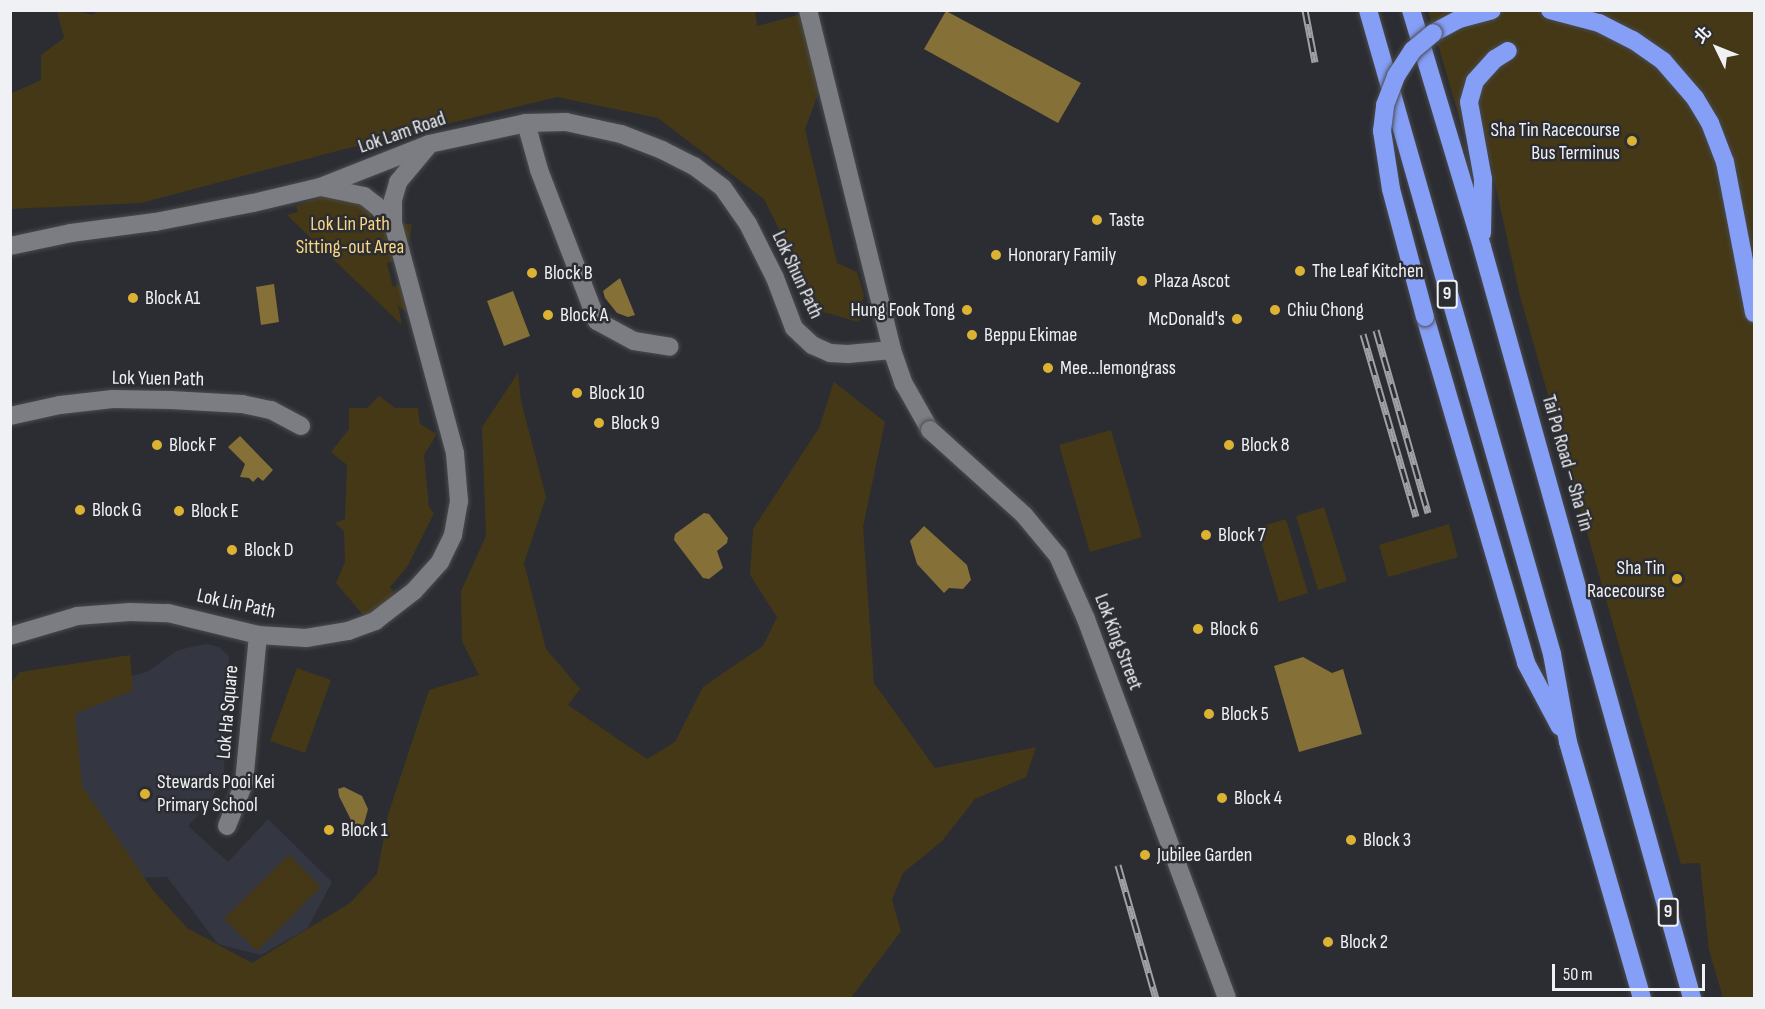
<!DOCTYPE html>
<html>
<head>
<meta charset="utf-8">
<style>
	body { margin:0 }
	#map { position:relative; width:1765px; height:1009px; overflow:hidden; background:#2c2d32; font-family:"Sofia Sans Condensed","Noto Sans TC",sans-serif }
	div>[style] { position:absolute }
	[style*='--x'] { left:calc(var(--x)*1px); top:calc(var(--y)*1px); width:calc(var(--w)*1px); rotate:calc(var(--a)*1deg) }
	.built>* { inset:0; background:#343741 }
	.green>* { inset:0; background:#443817 }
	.water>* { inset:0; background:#857038 }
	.roads { filter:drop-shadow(0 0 2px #494b4e) drop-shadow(0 0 2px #494b4e) }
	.minor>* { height:18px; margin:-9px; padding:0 9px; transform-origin:9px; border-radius:9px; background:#7b7d82 }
	.highway>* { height:18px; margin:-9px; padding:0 9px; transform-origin:9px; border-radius:9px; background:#859ef6 }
	.rail>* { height:7px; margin-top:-3.5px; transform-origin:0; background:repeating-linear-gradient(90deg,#2c2d32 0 14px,#a0a1a5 0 28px); box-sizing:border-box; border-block:2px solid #a0a1a5 }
	.bridges { filter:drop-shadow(0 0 2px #494b4e) drop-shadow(0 0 2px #494b4e) }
	.minor-bridge>* { height:18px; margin:-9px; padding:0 9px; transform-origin:9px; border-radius:9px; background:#7b7d82 }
	.highway-bridge>* { height:18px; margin:-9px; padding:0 9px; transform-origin:9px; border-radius:9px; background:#859ef6 }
	.dots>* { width:16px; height:16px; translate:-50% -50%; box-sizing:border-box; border:3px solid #2c2d32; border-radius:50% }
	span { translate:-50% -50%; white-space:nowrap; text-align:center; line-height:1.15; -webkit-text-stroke:5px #2c2d32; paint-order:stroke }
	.shield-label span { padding:2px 4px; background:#2c2d32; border:2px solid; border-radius:4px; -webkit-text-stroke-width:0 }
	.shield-label { font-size:18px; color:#f0f1f4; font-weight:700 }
	.poi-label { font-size:20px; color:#f0f1f4 }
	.right { translate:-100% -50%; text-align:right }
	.left { translate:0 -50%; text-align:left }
	.street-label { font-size:20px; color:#f0f1f4 }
	.park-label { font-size:20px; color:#f7d783 }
	.frame { position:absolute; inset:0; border:12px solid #f0f1f4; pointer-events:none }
	.north { position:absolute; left:1687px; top:18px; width:60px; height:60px; -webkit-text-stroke:4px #2c2d32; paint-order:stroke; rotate:313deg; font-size:16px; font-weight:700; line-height:24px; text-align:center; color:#f0f1f4 }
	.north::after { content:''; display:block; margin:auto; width:21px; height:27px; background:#f0f1f4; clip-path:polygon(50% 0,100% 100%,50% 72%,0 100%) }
	.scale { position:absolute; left:1552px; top:964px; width:153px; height:27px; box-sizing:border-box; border:3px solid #f0f1f4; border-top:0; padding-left:8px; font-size:18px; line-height:21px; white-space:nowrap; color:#f0f1f4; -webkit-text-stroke:4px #2c2d32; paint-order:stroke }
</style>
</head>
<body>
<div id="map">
	<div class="built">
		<div style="clip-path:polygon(206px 644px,219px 647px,229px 656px,224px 775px,210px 802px,188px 826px,228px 862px,268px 819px,332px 882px,307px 929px,261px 955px,218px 944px,167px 877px,128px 878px,83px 808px,56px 698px,149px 671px,178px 650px)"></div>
	</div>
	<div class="green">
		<div style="clip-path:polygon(98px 10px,755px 10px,757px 26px,805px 13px,824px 78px,805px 129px,837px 263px,857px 272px,864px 295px,859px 322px,820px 311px,764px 199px,658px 118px,557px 97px,337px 151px,141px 203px,11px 209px,10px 94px,41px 80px,41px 55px,64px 38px,57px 11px,76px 11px,93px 15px)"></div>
		<div style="clip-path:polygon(1428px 11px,1754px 11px,1754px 998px,1723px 998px,1709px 950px,1700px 863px,1681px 864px,1520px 296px,1484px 134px,1465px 137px)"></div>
		<div style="clip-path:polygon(376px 192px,371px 217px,376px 225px,412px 224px,408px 248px,394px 261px,387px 263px,393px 287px,401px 283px,412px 318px,398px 305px,402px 325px,287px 215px,298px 212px,296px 206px,323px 196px)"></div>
		<div style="clip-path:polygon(518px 373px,521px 401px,546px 497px,524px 563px,546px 649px,580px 689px,568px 705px,647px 759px,675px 742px,703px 687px,763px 646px,777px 617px,750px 575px,753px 529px,819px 428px,834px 382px,885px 422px,863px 527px,874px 683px,935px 768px,1036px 747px,1026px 777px,975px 799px,942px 841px,903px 873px,892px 900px,901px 931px,851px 998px,11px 998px,10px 684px,20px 672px,130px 655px,133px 690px,75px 714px,82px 786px,152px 889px,187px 928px,252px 963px,350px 903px,377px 874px,388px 815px,429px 690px,479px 675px,462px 641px,461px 591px,486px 536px,482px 427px)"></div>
		<div style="clip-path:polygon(379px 396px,395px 408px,418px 408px,420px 424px,437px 434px,424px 455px,429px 507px,434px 513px,407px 567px,390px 587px,396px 595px,364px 616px,336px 583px,345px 562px,344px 531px,335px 523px,345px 519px,347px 465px,331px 452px,349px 429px,349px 408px,367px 408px)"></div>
		<div style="clip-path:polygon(1111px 430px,1142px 537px,1090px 552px,1059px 445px)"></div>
		<div style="clip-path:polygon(1324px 507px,1347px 581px,1318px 590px,1296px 516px)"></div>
		<div style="clip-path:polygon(1286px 519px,1308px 593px,1279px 602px,1257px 528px)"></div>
		<div style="clip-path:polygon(1449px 524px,1458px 557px,1388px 577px,1379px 545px)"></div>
		<div style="clip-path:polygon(297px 668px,331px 680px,305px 753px,270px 741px)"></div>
		<div style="clip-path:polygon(289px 855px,321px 887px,257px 951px,224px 919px)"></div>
	</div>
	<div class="water">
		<div style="clip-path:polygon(946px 11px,1081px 83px,1058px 123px,924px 49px)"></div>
		<div style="clip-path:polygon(620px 278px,635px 315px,628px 317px,617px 313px,605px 298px,603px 291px)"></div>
		<div style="clip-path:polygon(274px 284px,279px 322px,261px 325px,256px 287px)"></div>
		<div style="clip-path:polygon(513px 291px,530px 336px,504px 346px,487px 301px)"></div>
		<div style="clip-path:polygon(240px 436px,273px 470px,263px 481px,258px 477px,253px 482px,249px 478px,240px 477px,245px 464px,228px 447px)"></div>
		<div style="clip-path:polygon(704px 513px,709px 514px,728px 538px,727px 543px,717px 551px,723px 568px,709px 579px,703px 578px,674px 540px,675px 534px)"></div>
		<div style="clip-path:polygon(924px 526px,967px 565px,971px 580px,963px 589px,949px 588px,944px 593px,917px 564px,910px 541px)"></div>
		<div style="clip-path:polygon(1303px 657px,1332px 673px,1343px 669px,1362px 734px,1299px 752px,1274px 666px)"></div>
		<div style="clip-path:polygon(344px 787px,362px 796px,368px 809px,360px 838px,339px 796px,338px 789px)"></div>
	</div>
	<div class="roads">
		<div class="minor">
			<div style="--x:808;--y:10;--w:350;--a:76.1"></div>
			<div style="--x:892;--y:350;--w:36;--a:71"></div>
			<div style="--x:904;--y:384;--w:53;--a:60.5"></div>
			<div style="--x:526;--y:123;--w:49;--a:74.5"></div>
			<div style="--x:539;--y:170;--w:162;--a:69"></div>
			<div style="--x:597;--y:321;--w:42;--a:28.4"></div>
			<div style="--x:634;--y:341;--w:36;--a:9"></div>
			<div style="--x:321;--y:187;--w:44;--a:11.8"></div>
			<div style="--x:364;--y:196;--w:16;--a:38"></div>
			<div style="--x:377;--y:206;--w:24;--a:48"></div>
			<div style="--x:10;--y:246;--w:62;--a:-12"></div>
			<div style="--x:71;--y:233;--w:85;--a:-7.5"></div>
			<div style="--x:155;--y:222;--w:100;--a:-11"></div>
			<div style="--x:253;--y:203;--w:69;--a:-13.4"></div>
			<div style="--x:320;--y:187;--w:117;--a:-21.5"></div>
			<div style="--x:429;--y:144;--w:99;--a:-12.2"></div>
			<div style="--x:526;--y:123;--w:40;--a:-1.4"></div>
			<div style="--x:566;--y:122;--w:56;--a:12.3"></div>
			<div style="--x:621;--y:134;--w:44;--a:21.3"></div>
			<div style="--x:662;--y:150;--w:36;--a:27"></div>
			<div style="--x:694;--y:166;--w:36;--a:37"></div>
			<div style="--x:723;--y:188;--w:44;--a:55.2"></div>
			<div style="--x:748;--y:224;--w:60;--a:63.4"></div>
			<div style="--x:775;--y:278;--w:53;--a:69.2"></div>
			<div style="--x:794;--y:328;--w:25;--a:43"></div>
			<div style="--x:812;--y:345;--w:20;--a:24"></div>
			<div style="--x:830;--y:353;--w:18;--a:3"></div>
			<div style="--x:848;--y:354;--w:44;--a:-5.2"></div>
			<div style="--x:10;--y:416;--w:51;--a:-12.4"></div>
			<div style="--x:60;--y:405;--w:53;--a:-6.5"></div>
			<div style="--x:113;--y:399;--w:58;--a:1"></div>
			<div style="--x:171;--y:400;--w:71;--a:3.2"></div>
			<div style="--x:242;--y:404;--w:30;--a:12"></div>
			<div style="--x:271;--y:410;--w:34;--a:28"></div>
			<div style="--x:10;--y:636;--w:70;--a:-16.6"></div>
			<div style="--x:77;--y:616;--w:53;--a:-4.3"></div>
			<div style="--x:130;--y:612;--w:38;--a:2"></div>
			<div style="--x:168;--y:613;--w:93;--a:13.7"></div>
			<div style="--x:258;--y:635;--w:48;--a:3.6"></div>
			<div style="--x:306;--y:638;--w:43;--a:-9.5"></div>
			<div style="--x:348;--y:631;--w:29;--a:-20"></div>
			<div style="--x:375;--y:621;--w:49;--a:-37.6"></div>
			<div style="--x:414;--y:591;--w:39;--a:-48"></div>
			<div style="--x:440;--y:562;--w:30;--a:-64"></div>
			<div style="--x:453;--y:535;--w:35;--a:-80"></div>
			<div style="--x:459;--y:501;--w:48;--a:-94.8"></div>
			<div style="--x:455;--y:453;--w:237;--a:-105.1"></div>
			<div style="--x:393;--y:224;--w:24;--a:-90"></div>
			<div style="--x:393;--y:200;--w:19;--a:-74"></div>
			<div style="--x:398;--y:182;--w:47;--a:-50.2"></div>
			<div style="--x:227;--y:826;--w:46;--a:-68.4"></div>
			<div style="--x:244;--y:783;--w:149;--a:-84.6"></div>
		</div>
		<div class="highway">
			<div style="--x:1368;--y:10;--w:670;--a:74.05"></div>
			<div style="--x:1552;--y:654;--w:89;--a:79.7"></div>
			<div style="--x:1568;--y:742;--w:266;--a:73.9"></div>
			<div style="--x:1411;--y:10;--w:247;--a:73.3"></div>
			<div style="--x:1482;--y:247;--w:780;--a:74.38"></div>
			<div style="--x:1550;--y:10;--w:51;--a:14.9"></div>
			<div style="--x:1599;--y:23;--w:38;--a:27"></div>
			<div style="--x:1633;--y:40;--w:37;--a:35"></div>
			<div style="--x:1663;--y:61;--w:49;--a:49.1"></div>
			<div style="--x:1695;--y:98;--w:29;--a:59"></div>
			<div style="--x:1710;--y:123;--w:42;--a:69"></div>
			<div style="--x:1725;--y:162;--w:154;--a:79.1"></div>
			<div style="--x:1433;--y:33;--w:30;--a:-28"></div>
			<div style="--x:1459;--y:19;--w:34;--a:-15"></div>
			<div style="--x:1482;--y:233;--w:54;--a:-88.9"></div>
			<div style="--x:1483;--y:179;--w:78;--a:-100.3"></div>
			<div style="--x:1469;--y:102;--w:22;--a:-74"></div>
			<div style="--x:1475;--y:81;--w:30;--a:-48"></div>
			<div style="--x:1495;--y:59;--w:15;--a:-32"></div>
			<div style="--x:1425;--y:317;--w:360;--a:73.7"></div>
			<div style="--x:1526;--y:663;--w:72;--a:62"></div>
		</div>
	</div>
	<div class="rail">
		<div style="--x:1305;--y:10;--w:53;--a:79.1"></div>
		<div style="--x:1376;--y:330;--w:190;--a:74.1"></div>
		<div style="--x:1363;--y:334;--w:190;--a:73.8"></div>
		<div style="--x:1118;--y:865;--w:138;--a:74.1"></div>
	</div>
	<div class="bridges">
		<div class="minor-bridge">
			<div style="--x:930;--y:430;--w:127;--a:42.1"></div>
			<div style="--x:1024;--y:515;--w:53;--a:50.3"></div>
			<div style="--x:1058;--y:556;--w:69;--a:66"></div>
			<div style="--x:1086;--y:619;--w:404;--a:69.6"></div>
		</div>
		<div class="highway-bridge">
			<div style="--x:1425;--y:317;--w:132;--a:-104.9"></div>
			<div style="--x:1391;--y:189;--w:59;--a:-98.8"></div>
			<div style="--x:1382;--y:131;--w:26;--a:-83"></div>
			<div style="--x:1385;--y:105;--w:31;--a:-69"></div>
			<div style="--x:1396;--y:76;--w:31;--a:-57"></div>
			<div style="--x:1413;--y:50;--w:26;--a:-40"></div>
		</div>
	</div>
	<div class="dots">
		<div style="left:1632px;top:141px;background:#dcb233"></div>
		<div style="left:1097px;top:220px;background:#dcb233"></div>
		<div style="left:996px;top:255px;background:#dcb233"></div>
		<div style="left:1300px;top:271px;background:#dcb233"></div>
		<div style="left:532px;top:273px;background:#dcb233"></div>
		<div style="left:1142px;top:281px;background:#dcb233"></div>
		<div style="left:133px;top:298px;background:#dcb233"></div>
		<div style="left:967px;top:310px;background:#dcb233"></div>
		<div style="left:1275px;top:310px;background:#dcb233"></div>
		<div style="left:548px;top:315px;background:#dcb233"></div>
		<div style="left:1237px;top:319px;background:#dcb233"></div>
		<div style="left:972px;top:335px;background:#dcb233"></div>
		<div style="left:1048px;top:368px;background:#dcb233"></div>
		<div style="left:577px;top:393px;background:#dcb233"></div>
		<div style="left:599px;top:423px;background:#dcb233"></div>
		<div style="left:157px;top:445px;background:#dcb233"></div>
		<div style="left:1229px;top:445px;background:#dcb233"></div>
		<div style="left:80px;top:510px;background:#dcb233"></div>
		<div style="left:179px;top:511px;background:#dcb233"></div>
		<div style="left:1206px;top:535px;background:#dcb233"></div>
		<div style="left:232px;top:550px;background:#dcb233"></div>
		<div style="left:1677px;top:579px;background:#dcb233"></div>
		<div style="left:1198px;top:629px;background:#dcb233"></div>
		<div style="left:1209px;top:714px;background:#dcb233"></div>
		<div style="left:145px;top:794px;background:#dcb233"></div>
		<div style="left:1222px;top:798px;background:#dcb233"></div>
		<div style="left:329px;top:830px;background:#dcb233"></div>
		<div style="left:1351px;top:840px;background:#dcb233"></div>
		<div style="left:1145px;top:855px;background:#dcb233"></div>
		<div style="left:1328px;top:942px;background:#dcb233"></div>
	</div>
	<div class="shield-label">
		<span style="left:1447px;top:294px">9</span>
		<span style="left:1668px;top:912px">9</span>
	</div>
	<div class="poi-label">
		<span class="right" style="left:1620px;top:142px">Sha Tin Racecourse<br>Bus Terminus</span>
		<span class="left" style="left:1109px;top:220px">Taste</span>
		<span class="left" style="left:1008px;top:255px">Honorary Family</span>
		<span class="left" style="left:1312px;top:271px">The Leaf Kitchen</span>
		<span class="left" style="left:544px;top:273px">Block B</span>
		<span class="left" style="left:1154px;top:281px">Plaza Ascot</span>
		<span class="left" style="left:145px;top:298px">Block A1</span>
		<span class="right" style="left:955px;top:310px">Hung Fook Tong</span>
		<span class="left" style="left:1287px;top:310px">Chiu Chong</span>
		<span class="left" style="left:560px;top:315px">Block A</span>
		<span class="right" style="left:1225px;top:319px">McDonald's</span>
		<span class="left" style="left:984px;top:335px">Beppu Ekimae</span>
		<span class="left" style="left:1060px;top:368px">Mee...lemongrass</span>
		<span class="left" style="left:589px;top:393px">Block 10</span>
		<span class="left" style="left:611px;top:423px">Block 9</span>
		<span class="left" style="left:169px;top:445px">Block F</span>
		<span class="left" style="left:1241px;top:445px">Block 8</span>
		<span class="left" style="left:92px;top:510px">Block G</span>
		<span class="left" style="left:191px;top:511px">Block E</span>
		<span class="left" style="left:1218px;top:535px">Block 7</span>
		<span class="left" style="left:244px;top:550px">Block D</span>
		<span class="right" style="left:1665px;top:580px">Sha Tin<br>Racecourse</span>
		<span class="left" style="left:1210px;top:629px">Block 6</span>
		<span class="left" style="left:1221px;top:714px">Block 5</span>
		<span class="left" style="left:157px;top:794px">Stewards Pooi Kei<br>Primary School</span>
		<span class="left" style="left:1234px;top:798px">Block 4</span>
		<span class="left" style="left:341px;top:830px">Block 1</span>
		<span class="left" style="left:1363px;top:840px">Block 3</span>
		<span class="left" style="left:1157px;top:855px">Jubilee Garden</span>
		<span class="left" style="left:1340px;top:942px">Block 2</span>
	</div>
	<div class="street-label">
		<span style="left:402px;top:133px;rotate:-19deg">Lok Lam Road</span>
		<span style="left:797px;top:275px;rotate:65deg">Lok Shun Path</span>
		<span style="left:158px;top:379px;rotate:1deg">Lok Yuen Path</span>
		<span style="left:1567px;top:463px;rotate:74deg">Tai Po Road – Sha Tin</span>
		<span style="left:236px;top:604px;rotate:12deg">Lok Lin Path</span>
		<span style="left:1118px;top:642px;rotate:69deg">Lok King Street</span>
		<span style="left:228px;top:712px;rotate:-85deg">Lok Ha Square</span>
	</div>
	<div class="park-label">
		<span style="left:350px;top:236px">Lok Lin Path<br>Sitting-out Area</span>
	</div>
	<div class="frame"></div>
	<div class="north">北</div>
	<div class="scale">50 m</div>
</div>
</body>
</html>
